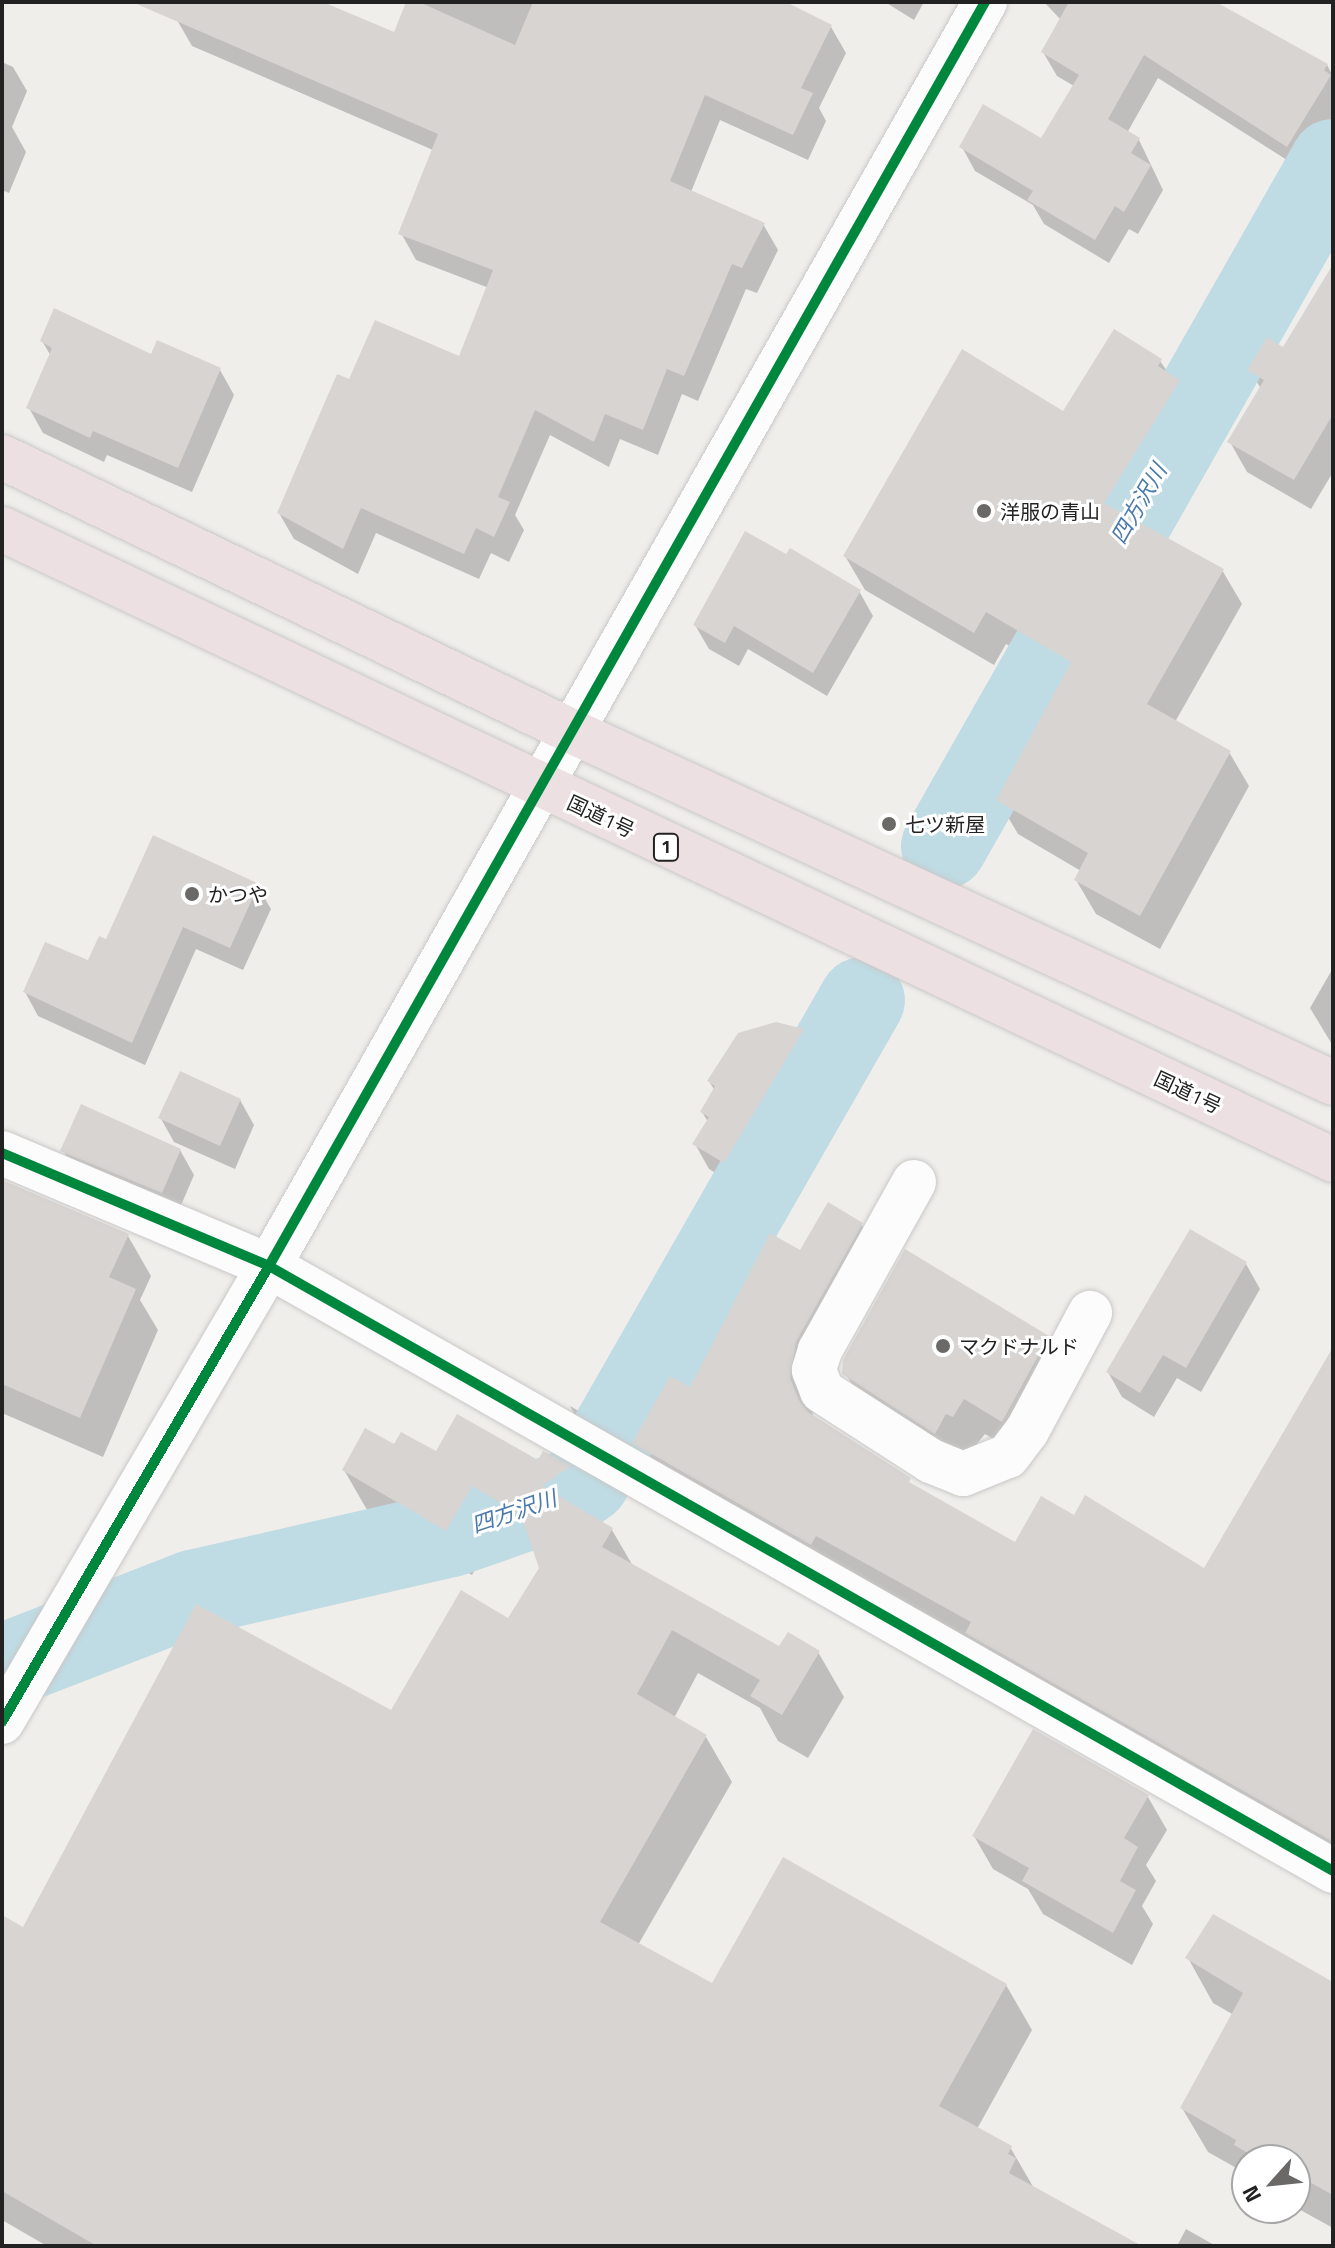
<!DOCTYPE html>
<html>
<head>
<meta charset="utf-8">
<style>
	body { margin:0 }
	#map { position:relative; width:1335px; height:2248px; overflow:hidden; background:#f0eeeb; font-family:"Titillium Web","Noto Sans JP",sans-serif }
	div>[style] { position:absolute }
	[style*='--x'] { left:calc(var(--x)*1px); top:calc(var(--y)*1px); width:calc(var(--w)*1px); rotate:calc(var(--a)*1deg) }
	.shadow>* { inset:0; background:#0003 }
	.river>* { height:86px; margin:-43px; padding:0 43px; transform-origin:43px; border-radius:43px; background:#bfdbe3 }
	.building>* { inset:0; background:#d7d4d2 }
	.roads { filter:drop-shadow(0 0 2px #c9c8c7) drop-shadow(0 0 2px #c9c8c7) }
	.minor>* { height:44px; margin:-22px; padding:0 22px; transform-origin:22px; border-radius:22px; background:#fdfcfc }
	.highway>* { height:44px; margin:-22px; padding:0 22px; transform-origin:22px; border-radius:22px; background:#ece0e2 }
	.cycleway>* { height:10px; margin:-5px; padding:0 5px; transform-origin:5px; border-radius:5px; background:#00873e }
	.dots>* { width:22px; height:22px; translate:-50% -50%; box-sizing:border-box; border:4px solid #fff; border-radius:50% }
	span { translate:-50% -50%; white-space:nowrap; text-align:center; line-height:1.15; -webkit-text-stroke:6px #fff; paint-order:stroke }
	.shield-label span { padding:2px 6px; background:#fff; border:2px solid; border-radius:6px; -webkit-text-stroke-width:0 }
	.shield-label { font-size:18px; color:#222; font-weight:700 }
	.poi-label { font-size:20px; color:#222 }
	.left { translate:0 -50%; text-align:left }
	.street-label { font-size:20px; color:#222 }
	.water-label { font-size:22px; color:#4a7aab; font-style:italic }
	.frame { position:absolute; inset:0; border:4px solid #222; pointer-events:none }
	.north { position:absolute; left:1231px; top:2144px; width:80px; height:80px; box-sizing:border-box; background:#fff; border:2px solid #a7a7a7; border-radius:50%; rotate:243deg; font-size:22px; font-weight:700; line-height:32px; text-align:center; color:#222 }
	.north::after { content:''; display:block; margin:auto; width:28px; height:36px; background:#6a6968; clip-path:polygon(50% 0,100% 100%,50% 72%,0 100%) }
</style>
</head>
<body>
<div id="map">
	<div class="shadow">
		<div style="clip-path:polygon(184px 2px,321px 2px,395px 35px,408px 2px,781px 2px,831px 27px,846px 53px,819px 108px,826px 121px,808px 160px,720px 120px,691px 192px,763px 224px,778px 250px,757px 293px,746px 289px,698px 401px,682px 394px,658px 455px,620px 439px,609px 467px,550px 435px,515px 515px,524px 530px,509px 562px,491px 553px,479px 579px,376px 533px,358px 574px,294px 539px,279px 513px,351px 381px,460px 359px,489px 288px,416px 260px,401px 233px,433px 150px,192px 46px,177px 20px)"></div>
		<div style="clip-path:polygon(885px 2px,924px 2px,914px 20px)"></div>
		<div style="clip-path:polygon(1044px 2px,1213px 2px,1327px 65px,1333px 76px,1333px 118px,1301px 169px,1158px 78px,1127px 133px,1139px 140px,1163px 190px,1138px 234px,1129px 229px,1109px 263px,1044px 224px,1033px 205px,975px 171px,962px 147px,1042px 141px,1074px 86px,1057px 76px,1043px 52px,1061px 20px)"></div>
		<div style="clip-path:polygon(2px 62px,13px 67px,27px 91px,12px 127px,26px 152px,9px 193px,2px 190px)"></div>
		<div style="clip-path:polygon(1333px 304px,1333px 472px,1311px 509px,1247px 472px,1230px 442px,1261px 389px,1250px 370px,1284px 350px)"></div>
		<div style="clip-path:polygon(42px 341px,220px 370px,234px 395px,192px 492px,107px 455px,104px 462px,43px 433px,29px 408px,51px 356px)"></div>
		<div style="clip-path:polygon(1160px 361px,1198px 415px,1133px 521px,1222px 570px,1242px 604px,1175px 722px,1229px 752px,1249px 786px,1160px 949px,1096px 914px,1076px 880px,1081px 871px,1018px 834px,998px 800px,1064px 679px,1006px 644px,994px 665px,865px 590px,845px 556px,1063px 414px)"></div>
		<div style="clip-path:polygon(787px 557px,859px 591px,873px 616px,827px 696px,748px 649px,739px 666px,709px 649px,695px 625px)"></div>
		<div style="clip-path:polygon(257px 885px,271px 909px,243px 970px,196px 949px,145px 1065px,38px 1016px,25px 992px,89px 963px,107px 942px)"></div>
		<div style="clip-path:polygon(1333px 968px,1333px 1046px,1310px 1008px)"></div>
		<div style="clip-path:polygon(803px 1031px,817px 1055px,739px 1187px,709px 1169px,695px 1144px,708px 1122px,702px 1112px,715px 1091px,709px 1081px)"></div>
		<div style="clip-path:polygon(240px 1100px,254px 1125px,235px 1169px,174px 1142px,160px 1117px)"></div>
		<div style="clip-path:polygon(63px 1150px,180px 1150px,194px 1175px,176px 1217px,77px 1175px)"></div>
		<div style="clip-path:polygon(2px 1182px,128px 1236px,151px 1276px,140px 1300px,158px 1330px,103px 1457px,2px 1413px)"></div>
		<div style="clip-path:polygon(861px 1224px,885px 1265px,812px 1405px,813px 1417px,914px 1487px,1016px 1545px,1074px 1517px,1205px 1571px,1333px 1373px,1333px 1868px,657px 1484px,634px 1443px,690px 1390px,800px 1253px)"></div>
		<div style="clip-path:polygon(1246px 1264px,1260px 1289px,1201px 1392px,1177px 1378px,1154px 1417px,1122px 1397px,1108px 1372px)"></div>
		<div style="clip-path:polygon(1048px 1338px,1069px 1374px,1023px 1457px,985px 1434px,956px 1469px,864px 1405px,843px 1369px)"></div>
		<div style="clip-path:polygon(570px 1406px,620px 1435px,626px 1446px,577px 1419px)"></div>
		<div style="clip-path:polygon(395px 1447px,539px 1463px,544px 1453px,570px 1468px,595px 1512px,589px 1516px,612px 1530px,633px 1566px,780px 1649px,818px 1652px,844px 1697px,808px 1758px,778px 1741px,760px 1708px,698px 1673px,674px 1718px,706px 1737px,732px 1782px,638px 1945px,713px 1986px,1006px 1985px,1032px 2030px,977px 2129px,1010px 2147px,1035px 2190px,1139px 2246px,47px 2246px,2px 2220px,2px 1917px,23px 1930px,392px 1712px,509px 1621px,541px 1568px,536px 1552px,498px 1530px,472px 1575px,370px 1515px,344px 1470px)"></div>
		<div style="clip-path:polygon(1148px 1797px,1167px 1830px,1146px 1865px,1156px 1881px,1142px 1906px,1153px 1924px,1132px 1965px,1043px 1914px,1028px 1889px,993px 1869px,974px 1836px)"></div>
		<div style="clip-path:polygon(1188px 1958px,1333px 1984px,1333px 2228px,1295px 2207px,1295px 2160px,1247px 2160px,1247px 2174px,1208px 2152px,1182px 2108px,1234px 2015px,1213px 2003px)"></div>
		<div style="clip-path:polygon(1186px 2229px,1216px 2246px,1177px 2246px)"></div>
	</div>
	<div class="river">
		<div style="--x:944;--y:846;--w:787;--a:-60.37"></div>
		<div style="--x:2;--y:1667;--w:205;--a:-21.2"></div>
		<div style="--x:193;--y:1593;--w:265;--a:-12.9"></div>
		<div style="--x:451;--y:1534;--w:127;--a:-19.3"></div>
		<div style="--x:571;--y:1492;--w:20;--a:-37"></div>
		<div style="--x:587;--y:1480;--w:44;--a:-59.9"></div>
		<div style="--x:609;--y:1442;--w:509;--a:-60.21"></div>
	</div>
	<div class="building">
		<div style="clip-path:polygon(132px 2px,323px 2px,394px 32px,406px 2px,419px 2px,515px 45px,533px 2px,786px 2px,832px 25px,801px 88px,813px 93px,793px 135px,705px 95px,670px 181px,765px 223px,742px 268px,732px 264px,684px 376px,667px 369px,643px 430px,605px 414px,594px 442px,535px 410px,498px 497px,510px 502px,494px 537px,476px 528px,464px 554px,361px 508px,343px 549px,277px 513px,337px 374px,349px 379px,375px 320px,459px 356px,493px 270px,398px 234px,438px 134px)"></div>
		<div style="clip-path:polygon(1069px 2px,1216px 2px,1328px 64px,1324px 70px,1331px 75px,1287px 147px,1144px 55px,1108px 119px,1140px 138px,1131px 153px,1151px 165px,1124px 212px,1115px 206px,1095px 240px,1027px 200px,1033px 191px,959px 147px,983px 104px,1041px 138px,1079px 75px,1041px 52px)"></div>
		<div style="clip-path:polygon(1333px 264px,1333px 414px,1294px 480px,1227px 442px,1264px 380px,1247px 370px,1267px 337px,1283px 347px)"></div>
		<div style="clip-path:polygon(54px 308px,151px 354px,157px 340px,221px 368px,178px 468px,93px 431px,90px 438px,26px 408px,52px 348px,40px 341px)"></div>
		<div style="clip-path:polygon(1114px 329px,1162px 359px,1158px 366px,1180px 380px,1104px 503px,1224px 569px,1147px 704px,1231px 751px,1140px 916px,1074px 880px,1088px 853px,996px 800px,1071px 662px,986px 612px,974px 633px,843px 556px,962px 349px,1063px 411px)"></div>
		<div style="clip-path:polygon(745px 531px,786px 554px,790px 548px,861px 590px,813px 673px,734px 626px,725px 643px,693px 625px)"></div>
		<div style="clip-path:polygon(153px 835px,259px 884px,230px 948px,183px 927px,132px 1043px,23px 992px,45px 942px,88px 960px,99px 936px,106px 939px)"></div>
		<div style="clip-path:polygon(776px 1022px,804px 1029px,724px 1163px,692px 1144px,709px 1117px,700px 1112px,715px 1086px,707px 1081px,738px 1033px)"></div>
		<div style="clip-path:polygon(180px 1071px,241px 1099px,220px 1146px,158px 1118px)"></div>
		<div style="clip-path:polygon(81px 1104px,181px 1149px,162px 1193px,60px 1151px)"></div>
		<div style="clip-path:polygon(2px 1180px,129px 1234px,109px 1277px,136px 1289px,80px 1418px,2px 1384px)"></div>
		<div style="clip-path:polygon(828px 1202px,863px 1223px,796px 1342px,790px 1378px,799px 1400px,808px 1412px,911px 1478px,909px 1482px,1015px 1542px,1041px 1496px,1074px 1515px,1085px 1495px,1204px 1568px,1333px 1347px,1333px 1842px,965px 1633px,971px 1622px,816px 1536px,811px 1545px,632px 1443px,670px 1376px,690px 1387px,770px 1233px,800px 1250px)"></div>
		<div style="clip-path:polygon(1190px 1229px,1247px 1262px,1186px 1368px,1163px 1355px,1140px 1393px,1106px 1372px)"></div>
		<div style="clip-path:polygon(905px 1249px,1049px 1336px,1002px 1422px,964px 1399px,953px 1417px,946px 1414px,935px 1434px,842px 1374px,843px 1360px)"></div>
		<div style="clip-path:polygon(457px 1414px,538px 1460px,543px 1451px,571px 1466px,542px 1486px,613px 1528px,602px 1547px,779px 1646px,788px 1632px,820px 1651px,782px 1715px,750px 1696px,760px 1680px,672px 1630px,637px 1694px,707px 1735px,600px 1922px,712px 1983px,783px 1857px,1007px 1984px,939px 2106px,1012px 2146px,1008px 2154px,1016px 2158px,1009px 2173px,1142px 2246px,97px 2246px,2px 2191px,2px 1915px,23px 1927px,196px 1604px,391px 1710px,461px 1590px,508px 1618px,539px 1568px,521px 1515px,472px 1486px,446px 1531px,342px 1470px,365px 1428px,394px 1444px,401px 1432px,436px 1451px)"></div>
		<div style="clip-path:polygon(1033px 1729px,1149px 1795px,1124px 1838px,1138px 1847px,1120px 1881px,1136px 1890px,1113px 1933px,1022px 1881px,1029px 1868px,972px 1836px)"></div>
		<div style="clip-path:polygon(1213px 1914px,1333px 1982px,1333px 2195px,1295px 2174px,1295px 2160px,1260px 2160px,1234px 2145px,1236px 2140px,1180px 2108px,1243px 1993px,1185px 1958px)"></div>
	</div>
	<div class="roads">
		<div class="minor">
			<div style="--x:2;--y:1153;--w:290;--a:22.9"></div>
			<div style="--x:269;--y:1266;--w:1224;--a:29.62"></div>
			<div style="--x:914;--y:1182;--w:193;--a:119.2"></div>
			<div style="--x:820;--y:1350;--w:21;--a:107"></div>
			<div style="--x:814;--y:1370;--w:22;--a:69"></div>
			<div style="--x:822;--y:1391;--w:130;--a:32.7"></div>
			<div style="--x:931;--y:1461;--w:35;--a:22"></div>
			<div style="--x:963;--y:1474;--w:48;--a:-21.8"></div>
			<div style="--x:1008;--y:1456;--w:31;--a:-53"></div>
			<div style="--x:1027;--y:1431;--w:134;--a:-61.9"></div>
			<div style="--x:2;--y:1722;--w:528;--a:-59.65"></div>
			<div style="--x:269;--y:1266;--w:1453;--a:-60.47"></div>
		</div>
		<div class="highway">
			<div style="--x:2;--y:457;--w:632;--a:25.71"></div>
			<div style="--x:571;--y:731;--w:839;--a:24.79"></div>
			<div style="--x:2;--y:529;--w:1473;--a:25.36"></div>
		</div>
	</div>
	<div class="cycleway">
		<div style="--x:2;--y:1153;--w:290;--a:22.9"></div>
		<div style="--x:269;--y:1266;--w:1224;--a:29.62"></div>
		<div style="--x:2;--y:1722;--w:528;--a:-59.65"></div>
		<div style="--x:269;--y:1266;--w:1453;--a:-60.47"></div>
	</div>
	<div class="dots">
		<div style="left:984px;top:511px;background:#6a6968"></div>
		<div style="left:889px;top:824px;background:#6a6968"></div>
		<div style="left:192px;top:894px;background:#6a6968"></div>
		<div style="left:943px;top:1346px;background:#6a6968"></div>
	</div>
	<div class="shield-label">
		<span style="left:666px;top:847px">1</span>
	</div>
	<div class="poi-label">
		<span class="left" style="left:1000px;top:511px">洋服の青山</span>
		<span class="left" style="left:905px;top:824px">七ツ新屋</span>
		<span class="left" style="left:208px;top:894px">かつや</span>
		<span class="left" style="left:959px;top:1346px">マクドナルド</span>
	</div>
	<div class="street-label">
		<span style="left:601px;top:816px;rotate:25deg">国道1号</span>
		<span style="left:1188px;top:1092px;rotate:25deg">国道1号</span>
	</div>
	<div class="water-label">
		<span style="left:1139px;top:504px;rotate:-60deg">四方沢川</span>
		<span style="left:514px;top:1512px;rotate:-19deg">四方沢川</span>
	</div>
	<div class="frame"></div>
	<div class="north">N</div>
</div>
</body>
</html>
